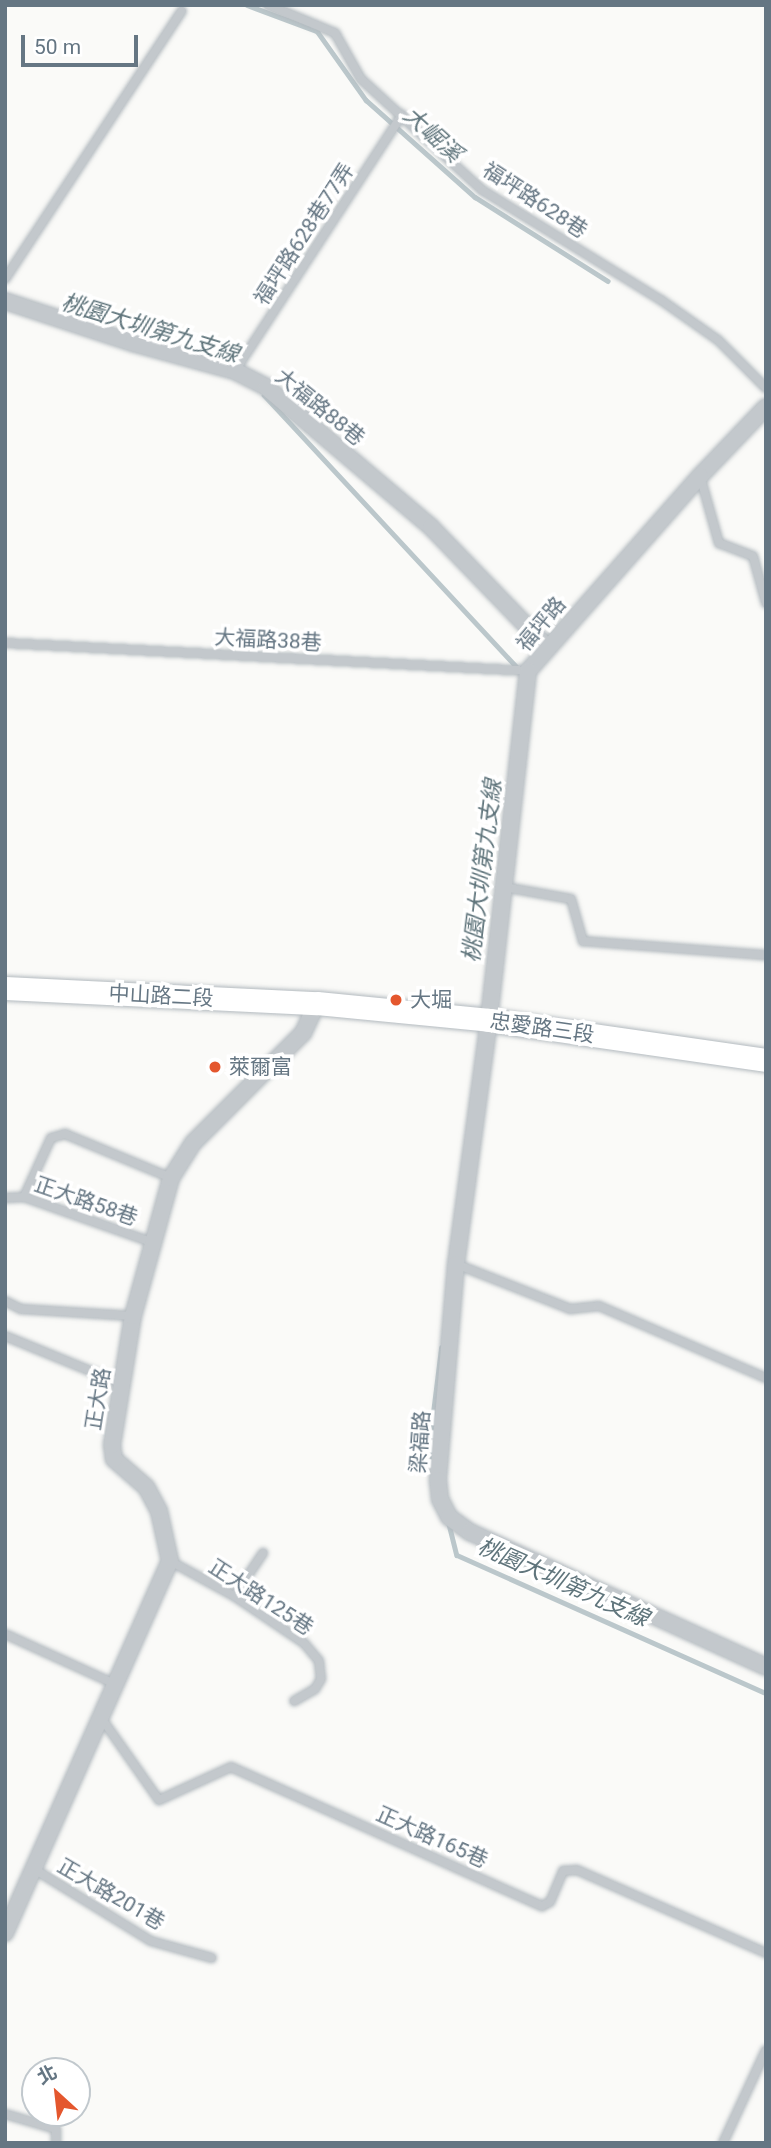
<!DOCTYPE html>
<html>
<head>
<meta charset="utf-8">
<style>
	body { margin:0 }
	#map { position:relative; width:771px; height:2148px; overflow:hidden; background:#fafaf8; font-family:Roboto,"Noto Sans TC",sans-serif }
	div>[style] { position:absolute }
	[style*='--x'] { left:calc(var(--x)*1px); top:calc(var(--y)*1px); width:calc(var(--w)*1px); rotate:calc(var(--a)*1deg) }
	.stream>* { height:4.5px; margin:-2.25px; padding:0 2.25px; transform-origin:2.25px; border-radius:2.25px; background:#bbc7cb }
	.roads { filter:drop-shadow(0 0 2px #b3babf) drop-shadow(0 0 2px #b3babf) }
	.service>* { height:8px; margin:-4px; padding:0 4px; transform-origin:4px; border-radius:4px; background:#c3c8cc }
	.minor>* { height:16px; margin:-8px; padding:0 8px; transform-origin:8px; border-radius:8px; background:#c3c8cc }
	.secondary>* { height:23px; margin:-11.5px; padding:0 11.5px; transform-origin:11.5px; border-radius:11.5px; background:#fff }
	.dots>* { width:19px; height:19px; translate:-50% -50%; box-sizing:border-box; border:4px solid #fff; border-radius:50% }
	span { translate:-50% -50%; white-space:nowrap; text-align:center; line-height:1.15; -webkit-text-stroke:7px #fff; paint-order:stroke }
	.street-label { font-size:21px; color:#657683 }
	.poi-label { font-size:21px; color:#657683 }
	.left { translate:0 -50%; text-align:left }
	.water-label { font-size:23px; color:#60757c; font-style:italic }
	.frame { position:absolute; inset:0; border:7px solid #657683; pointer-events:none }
	.north { position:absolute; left:21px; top:2057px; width:70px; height:70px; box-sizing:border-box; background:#fff; border:2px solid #c1c8cd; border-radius:50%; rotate:333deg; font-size:19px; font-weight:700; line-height:28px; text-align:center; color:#657683 }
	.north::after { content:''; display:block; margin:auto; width:24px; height:32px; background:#e4572e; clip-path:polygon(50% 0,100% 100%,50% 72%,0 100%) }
	.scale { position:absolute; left:21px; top:35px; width:117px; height:32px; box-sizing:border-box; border:4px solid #657683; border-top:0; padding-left:9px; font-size:21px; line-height:24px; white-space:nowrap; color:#657683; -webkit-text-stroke:5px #fff; paint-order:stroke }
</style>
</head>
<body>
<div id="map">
	<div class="stream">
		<div style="--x:247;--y:5;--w:75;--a:20.4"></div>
		<div style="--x:317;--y:31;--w:85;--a:54.6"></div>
		<div style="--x:366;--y:100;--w:146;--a:41.7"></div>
		<div style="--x:475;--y:197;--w:157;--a:32.3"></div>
		<div style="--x:264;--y:395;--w:373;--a:47.1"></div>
		<div style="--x:433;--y:1461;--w:16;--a:-104"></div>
		<div style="--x:429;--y:1445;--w:98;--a:-82.9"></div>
		<div style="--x:449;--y:1524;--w:32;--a:76"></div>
		<div style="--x:457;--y:1555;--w:338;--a:24.1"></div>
	</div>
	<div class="roads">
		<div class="service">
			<div style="--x:268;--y:5;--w:73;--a:22.7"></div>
			<div style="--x:335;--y:33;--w:53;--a:60.5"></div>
			<div style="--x:361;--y:79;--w:164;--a:42.5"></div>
			<div style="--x:482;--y:190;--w:210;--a:31.6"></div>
			<div style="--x:661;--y:300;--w:70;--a:35.1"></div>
			<div style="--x:718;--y:340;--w:68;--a:45"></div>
			<div style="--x:5;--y:279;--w:321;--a:-56.6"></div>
			<div style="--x:235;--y:371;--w:306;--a:-56.9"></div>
			<div style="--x:700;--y:476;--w:70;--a:74.2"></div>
			<div style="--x:719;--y:543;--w:36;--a:21"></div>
			<div style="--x:753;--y:556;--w:49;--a:74.5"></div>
			<div style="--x:5;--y:643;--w:524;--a:3.06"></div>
			<div style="--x:504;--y:887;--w:68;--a:10.2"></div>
			<div style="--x:571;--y:899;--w:44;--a:74.1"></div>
			<div style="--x:583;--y:941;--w:184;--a:4.4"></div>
			<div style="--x:24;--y:1197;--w:65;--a:-65.4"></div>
			<div style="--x:51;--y:1138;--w:15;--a:-16"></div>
			<div style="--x:65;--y:1134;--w:115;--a:22.5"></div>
			<div style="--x:5;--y:1198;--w:19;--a:-3"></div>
			<div style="--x:24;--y:1197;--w:138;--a:19.5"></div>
			<div style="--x:456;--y:1264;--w:123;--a:21.5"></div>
			<div style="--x:570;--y:1309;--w:29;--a:-6"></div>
			<div style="--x:599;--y:1306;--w:182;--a:23.3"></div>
			<div style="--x:5;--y:1301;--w:18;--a:27"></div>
			<div style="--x:21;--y:1309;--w:112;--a:3.6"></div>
			<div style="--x:5;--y:1336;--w:126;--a:22.3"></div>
			<div style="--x:170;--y:1561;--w:73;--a:28.7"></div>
			<div style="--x:234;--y:1596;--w:84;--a:33.9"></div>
			<div style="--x:304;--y:1643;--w:23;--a:50"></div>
			<div style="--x:319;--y:1661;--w:18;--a:84"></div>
			<div style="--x:321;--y:1679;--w:12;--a:121"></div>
			<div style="--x:315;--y:1689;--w:24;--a:150"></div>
			<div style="--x:234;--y:1596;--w:52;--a:-56"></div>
			<div style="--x:5;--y:1634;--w:123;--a:24.5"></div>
			<div style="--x:102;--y:1719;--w:99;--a:54.9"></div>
			<div style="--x:159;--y:1800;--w:79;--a:-24.6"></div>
			<div style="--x:231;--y:1767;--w:341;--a:24.1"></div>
			<div style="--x:542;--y:1906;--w:9;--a:-27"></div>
			<div style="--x:550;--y:1902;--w:34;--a:-67"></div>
			<div style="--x:563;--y:1871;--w:14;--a:-4"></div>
			<div style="--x:577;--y:1870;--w:206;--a:23.7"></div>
			<div style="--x:34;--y:1869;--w:137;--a:31.6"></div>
			<div style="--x:151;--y:1941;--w:63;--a:15.6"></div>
			<div style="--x:5;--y:2114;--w:53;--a:16.4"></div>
			<div style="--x:56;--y:2129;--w:14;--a:90"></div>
			<div style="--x:723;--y:2143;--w:102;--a:-65.2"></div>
		</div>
		<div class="minor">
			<div style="--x:5;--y:301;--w:135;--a:18.2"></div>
			<div style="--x:133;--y:343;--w:106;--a:15.4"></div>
			<div style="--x:235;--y:371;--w:35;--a:27"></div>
			<div style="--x:266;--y:387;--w:216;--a:40.3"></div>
			<div style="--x:431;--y:527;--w:167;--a:46"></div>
			<div style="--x:766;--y:407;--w:95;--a:133.7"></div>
			<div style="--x:700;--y:476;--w:260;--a:131.4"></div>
			<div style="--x:528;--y:671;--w:351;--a:96.4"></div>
			<div style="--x:489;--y:1020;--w:246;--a:97.7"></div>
			<div style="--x:456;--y:1264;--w:217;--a:94.8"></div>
			<div style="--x:438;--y:1480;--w:19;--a:84"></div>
			<div style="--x:440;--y:1499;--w:20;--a:63"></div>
			<div style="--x:449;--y:1517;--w:26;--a:36"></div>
			<div style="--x:470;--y:1532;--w:325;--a:24.5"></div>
			<div style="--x:5;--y:1933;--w:407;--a:-66.1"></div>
			<div style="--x:170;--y:1561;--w:51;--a:-102.4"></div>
			<div style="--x:159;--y:1511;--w:27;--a:-118"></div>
			<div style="--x:146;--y:1487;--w:43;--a:-138.8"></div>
			<div style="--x:114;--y:1459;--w:14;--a:-98"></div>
			<div style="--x:112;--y:1445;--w:131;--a:-80.8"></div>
			<div style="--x:133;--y:1316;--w:143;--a:-74.6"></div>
			<div style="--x:171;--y:1178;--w:41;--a:-57.8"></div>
			<div style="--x:193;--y:1143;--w:156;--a:-45"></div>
			<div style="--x:303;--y:1033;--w:33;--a:-65"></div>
		</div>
		<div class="secondary">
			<div style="--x:5;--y:988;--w:312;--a:2.8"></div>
			<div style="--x:317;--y:1003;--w:173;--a:5.6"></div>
			<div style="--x:489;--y:1020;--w:280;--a:8.2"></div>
		</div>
	</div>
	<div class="dots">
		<div style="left:396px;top:1000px;background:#e4572e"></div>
		<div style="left:215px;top:1067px;background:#e4572e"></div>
	</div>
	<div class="street-label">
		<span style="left:535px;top:200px;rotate:33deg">福坪路628巷</span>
		<span style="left:304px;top:234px;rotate:-57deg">福坪路628巷77弄</span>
		<span style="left:320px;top:407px;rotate:39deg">大福路88巷</span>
		<span style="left:541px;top:624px;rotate:-50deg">福坪路</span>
		<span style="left:268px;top:640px;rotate:3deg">大福路38巷</span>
		<span style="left:161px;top:996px;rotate:3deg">中山路二段</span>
		<span style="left:542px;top:1028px;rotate:8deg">忠愛路三段</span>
		<span style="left:86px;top:1201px;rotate:19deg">正大路58巷</span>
		<span style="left:98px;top:1399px;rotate:-81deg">正大路</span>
		<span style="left:420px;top:1442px;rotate:-86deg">梁福路</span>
		<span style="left:261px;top:1597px;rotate:33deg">正大路125巷</span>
		<span style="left:432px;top:1837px;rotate:24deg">正大路165巷</span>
		<span style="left:111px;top:1894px;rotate:30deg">正大路201巷</span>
	</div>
	<div class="poi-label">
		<span class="left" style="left:410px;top:1000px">大堀</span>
		<span class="left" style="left:229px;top:1067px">萊爾富</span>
	</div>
	<div class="water-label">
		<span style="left:432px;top:135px;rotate:42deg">大崛溪</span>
		<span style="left:150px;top:329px;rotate:17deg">桃園大圳第九支線</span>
		<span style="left:483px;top:871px;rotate:-83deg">桃園大圳第九支線</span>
		<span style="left:563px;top:1583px;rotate:24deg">桃園大圳第九支線</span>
	</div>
	<div class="frame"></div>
	<div class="north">北</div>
	<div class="scale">50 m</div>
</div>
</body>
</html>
